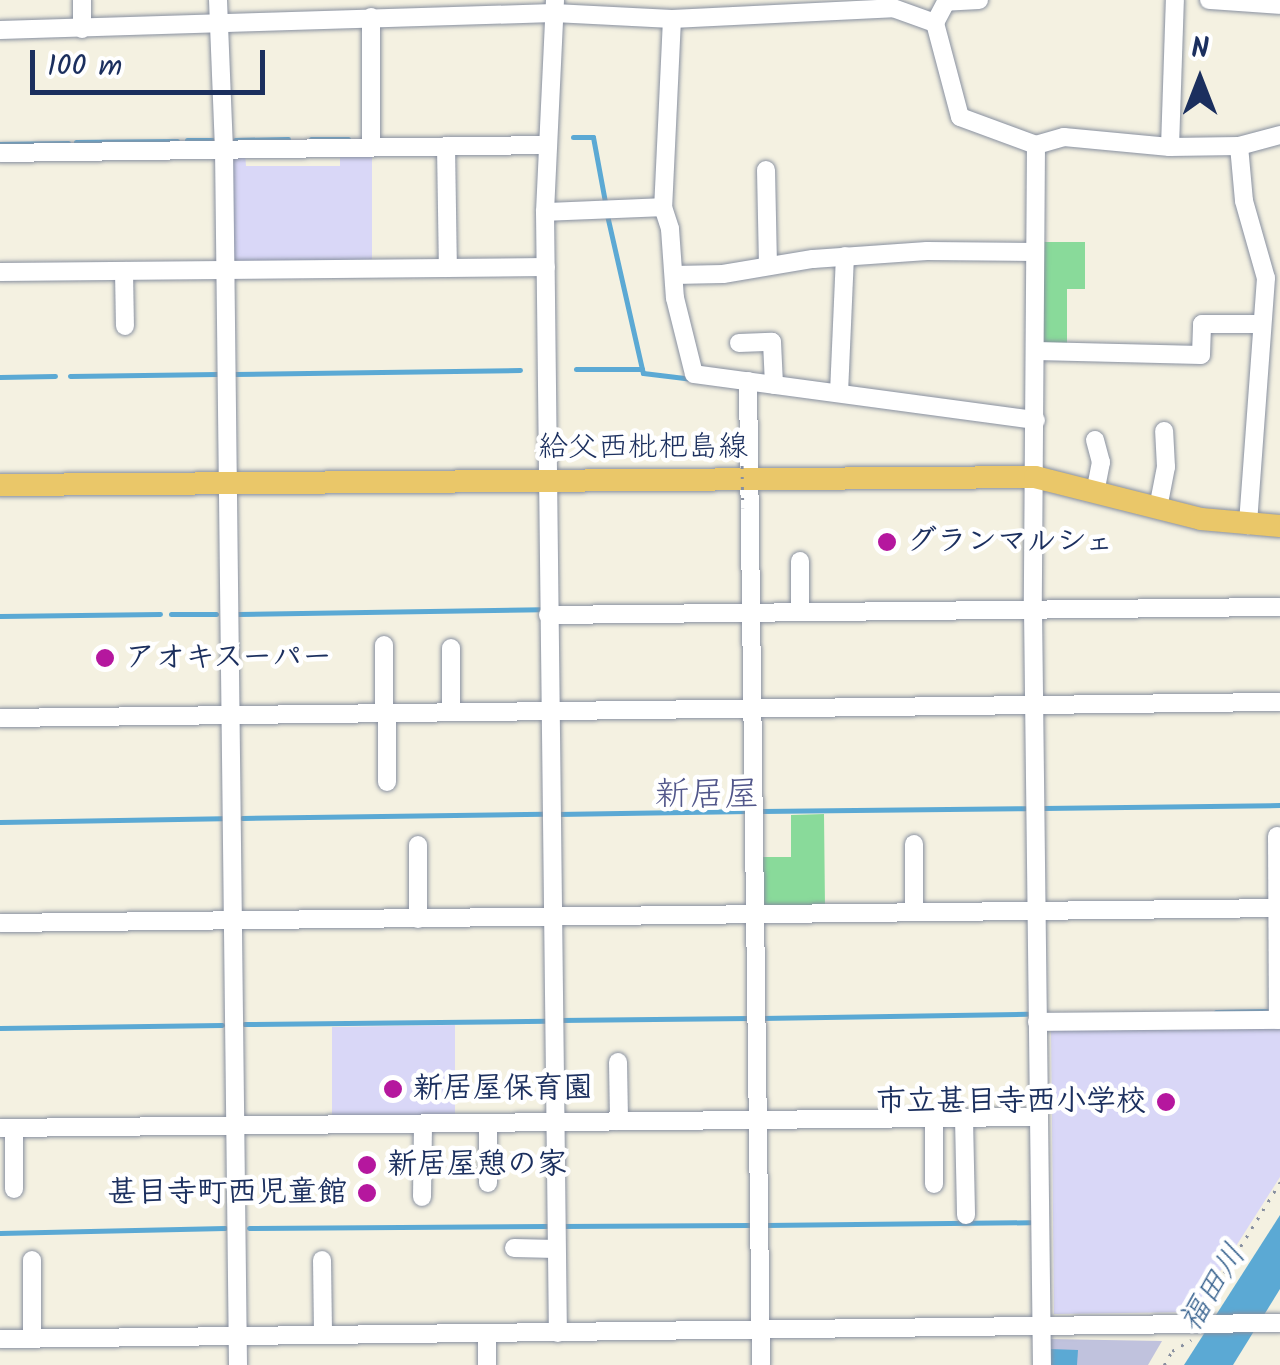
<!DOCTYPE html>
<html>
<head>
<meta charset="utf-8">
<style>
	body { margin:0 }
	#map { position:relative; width:1280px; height:1365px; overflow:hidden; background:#f4f1e1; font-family:Kalam,"Klee One",sans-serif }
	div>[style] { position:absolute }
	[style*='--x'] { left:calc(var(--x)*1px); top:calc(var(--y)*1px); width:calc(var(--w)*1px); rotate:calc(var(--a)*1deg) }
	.built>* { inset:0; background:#d9d7f7 }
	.industrial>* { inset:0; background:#c0c2dd }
	.green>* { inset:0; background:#89da9a }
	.water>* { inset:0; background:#5ba9d4 }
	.stream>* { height:5px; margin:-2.5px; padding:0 2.5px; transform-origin:2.5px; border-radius:2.5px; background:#5ba9d4 }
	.path>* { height:2.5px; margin-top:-1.25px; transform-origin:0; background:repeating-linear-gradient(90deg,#8890a0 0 2.5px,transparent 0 10.5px) }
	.roads { filter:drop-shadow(0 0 2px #8890a0) drop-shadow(0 0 2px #8890a0) }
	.minor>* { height:18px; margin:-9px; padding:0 9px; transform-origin:9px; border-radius:9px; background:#fff }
	.major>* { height:22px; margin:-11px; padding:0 11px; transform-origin:11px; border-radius:11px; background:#eac769 }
	.path-bridge>* { height:2.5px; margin-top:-1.25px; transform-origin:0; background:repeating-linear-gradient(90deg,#8890a0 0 2.5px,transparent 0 10.5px) }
	.dots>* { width:28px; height:28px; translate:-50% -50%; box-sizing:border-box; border:5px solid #fff; border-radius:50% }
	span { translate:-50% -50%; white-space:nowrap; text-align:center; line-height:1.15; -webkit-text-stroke:9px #fff; paint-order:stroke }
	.street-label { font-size:30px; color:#1b2f5e }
	.poi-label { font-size:30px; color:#1b2f5e; font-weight:700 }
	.left { translate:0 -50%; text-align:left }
	.right { translate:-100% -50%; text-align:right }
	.water-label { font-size:32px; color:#35608d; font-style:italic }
	.quarter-label { font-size:35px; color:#51568a }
	.north { position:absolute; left:1150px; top:30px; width:100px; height:100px; -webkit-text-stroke:8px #fff; paint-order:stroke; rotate:0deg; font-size:28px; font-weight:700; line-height:40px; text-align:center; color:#1b2f5e }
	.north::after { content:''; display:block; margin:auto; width:35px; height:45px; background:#1b2f5e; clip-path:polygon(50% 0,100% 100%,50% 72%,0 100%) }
	.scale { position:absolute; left:30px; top:50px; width:235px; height:45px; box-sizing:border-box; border:5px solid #1b2f5e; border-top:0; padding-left:12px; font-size:30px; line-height:35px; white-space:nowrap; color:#1b2f5e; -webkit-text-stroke:8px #fff; paint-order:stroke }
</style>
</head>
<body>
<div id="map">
	<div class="built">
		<div style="clip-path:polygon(372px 152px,372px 265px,239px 266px,230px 259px,230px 160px,245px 153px,246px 166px,340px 166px,340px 153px)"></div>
		<div style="clip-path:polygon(455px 1025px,455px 1119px,332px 1121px,332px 1027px)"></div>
		<div style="clip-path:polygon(1280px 1025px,1280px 1177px,1198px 1306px,1194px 1312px,1054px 1314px,1051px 1026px)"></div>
	</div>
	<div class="industrial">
		<div style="clip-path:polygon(1048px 1339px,1162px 1341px,1148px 1365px,1048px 1365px)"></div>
	</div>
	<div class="green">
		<div style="clip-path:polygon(1043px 242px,1085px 242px,1085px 289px,1067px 289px,1067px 344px,1043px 344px)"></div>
		<div style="clip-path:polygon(824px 814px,825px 908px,759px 908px,759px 857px,791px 857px,791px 815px)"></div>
	</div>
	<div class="water">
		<div style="clip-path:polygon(1280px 1215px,1280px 1289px,1233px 1365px,1184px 1365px)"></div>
		<div style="clip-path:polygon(1050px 1349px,1078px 1350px,1077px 1365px,1050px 1365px)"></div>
	</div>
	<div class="stream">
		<div style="--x:573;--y:137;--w:20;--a:0"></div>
		<div style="--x:593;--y:137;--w:66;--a:79.5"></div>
		<div style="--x:311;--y:139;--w:37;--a:0"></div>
		<div style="--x:187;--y:140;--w:25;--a:0"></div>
		<div style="--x:235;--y:140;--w:53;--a:-1.1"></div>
		<div style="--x:76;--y:142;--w:101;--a:-0.6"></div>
		<div style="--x:0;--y:144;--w:68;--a:-0.8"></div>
		<div style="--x:607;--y:215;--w:162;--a:77.2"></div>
		<div style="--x:643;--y:373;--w:50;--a:6.8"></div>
		<div style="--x:576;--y:369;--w:66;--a:0"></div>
		<div style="--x:234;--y:374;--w:286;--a:-0.8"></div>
		<div style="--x:70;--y:376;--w:147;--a:-0.8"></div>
		<div style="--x:0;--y:377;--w:55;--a:-1"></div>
		<div style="--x:171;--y:614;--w:45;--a:0"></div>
		<div style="--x:238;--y:614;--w:304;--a:-0.9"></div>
		<div style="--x:0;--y:616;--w:160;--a:-0.7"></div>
		<div style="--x:1043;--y:808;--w:237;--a:-0.7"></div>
		<div style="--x:759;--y:811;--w:266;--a:-0.6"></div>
		<div style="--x:557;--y:814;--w:192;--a:-0.9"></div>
		<div style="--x:242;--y:818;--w:301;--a:-0.8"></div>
		<div style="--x:0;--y:822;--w:222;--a:-1"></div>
		<div style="--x:1216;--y:1012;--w:52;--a:-1.1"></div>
		<div style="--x:760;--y:1018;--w:267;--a:-0.9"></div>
		<div style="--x:559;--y:1020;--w:191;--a:-0.6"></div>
		<div style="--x:244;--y:1024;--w:302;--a:-0.6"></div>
		<div style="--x:0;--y:1028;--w:222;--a:-0.8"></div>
		<div style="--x:765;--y:1225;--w:265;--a:-0.6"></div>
		<div style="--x:561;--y:1226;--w:190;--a:-0.3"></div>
		<div style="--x:249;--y:1228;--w:298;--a:-0.4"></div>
		<div style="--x:0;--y:1233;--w:225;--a:-1.3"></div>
	</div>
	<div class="path">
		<div style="--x:1202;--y:1309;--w:149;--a:-58.4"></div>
		<div style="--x:1164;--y:1365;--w:16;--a:-60"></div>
		<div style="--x:1172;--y:1351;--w:22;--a:-30"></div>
	</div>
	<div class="roads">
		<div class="minor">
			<div style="--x:82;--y:0;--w:29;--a:90"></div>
			<div style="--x:218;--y:0;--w:149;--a:87.7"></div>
			<div style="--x:224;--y:149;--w:1216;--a:89.34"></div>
			<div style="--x:555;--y:0;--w:212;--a:92.7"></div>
			<div style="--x:545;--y:212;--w:1121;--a:89.34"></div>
			<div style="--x:979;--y:0;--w:33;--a:177"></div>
			<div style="--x:946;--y:2;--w:24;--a:118"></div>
			<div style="--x:935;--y:23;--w:97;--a:75.1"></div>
			<div style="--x:960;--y:117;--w:81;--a:20.2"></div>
			<div style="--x:1036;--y:145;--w:29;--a:-16"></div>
			<div style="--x:1064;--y:137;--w:106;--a:5.4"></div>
			<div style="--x:1170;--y:147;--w:69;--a:-0.8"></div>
			<div style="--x:1239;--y:146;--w:42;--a:-15"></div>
			<div style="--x:1209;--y:0;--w:71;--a:4"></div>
			<div style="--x:371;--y:17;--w:130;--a:90"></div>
			<div style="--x:672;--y:19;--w:188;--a:92.7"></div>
			<div style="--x:663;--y:207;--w:23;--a:72"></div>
			<div style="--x:670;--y:229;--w:69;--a:85.9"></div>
			<div style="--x:675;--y:298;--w:78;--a:76"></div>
			<div style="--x:694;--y:374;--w:345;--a:7.7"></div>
			<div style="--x:0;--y:30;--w:554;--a:-1.76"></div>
			<div style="--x:554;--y:13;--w:118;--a:2.9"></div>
			<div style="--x:672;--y:19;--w:221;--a:-2.8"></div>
			<div style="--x:893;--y:8;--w:45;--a:19.7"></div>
			<div style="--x:1036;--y:145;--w:465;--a:90.4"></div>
			<div style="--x:1033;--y:610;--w:755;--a:89.32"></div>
			<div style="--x:446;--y:146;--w:122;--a:89.1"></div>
			<div style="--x:1239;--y:146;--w:55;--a:84.8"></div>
			<div style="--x:1244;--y:201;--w:80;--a:74.1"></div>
			<div style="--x:1266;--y:278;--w:248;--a:94.2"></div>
			<div style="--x:1170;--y:147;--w:147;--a:-88.1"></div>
			<div style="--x:0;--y:153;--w:546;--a:-0.84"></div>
			<div style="--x:766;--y:170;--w:96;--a:88.8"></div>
			<div style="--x:545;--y:212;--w:118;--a:-2.4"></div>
			<div style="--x:124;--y:271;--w:55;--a:89"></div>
			<div style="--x:0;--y:272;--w:546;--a:-0.52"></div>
			<div style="--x:674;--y:275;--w:49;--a:-1.2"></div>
			<div style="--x:723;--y:274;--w:91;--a:-9.5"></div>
			<div style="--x:813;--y:259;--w:114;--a:-4"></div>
			<div style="--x:927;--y:251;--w:108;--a:0.5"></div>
			<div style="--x:739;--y:343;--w:33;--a:-2"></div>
			<div style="--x:772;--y:342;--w:43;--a:87.3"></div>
			<div style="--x:1036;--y:351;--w:165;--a:1.4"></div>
			<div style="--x:1201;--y:355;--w:31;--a:-88"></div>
			<div style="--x:1202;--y:324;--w:58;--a:0"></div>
			<div style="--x:748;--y:381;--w:984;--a:89.24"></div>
			<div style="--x:839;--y:393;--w:137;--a:-87.5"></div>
			<div style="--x:1095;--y:440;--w:23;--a:75"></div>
			<div style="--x:1101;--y:462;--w:31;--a:101"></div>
			<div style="--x:1158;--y:508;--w:42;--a:-79"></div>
			<div style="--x:1166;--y:467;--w:36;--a:-93"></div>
			<div style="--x:800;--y:561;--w:51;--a:90"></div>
			<div style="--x:548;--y:615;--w:732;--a:-0.63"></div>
			<div style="--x:384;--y:645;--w:68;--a:90"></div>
			<div style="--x:451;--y:648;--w:64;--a:90"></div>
			<div style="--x:387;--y:713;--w:69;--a:90"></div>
			<div style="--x:0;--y:718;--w:1280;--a:-0.72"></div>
			<div style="--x:1277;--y:836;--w:184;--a:89.7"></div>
			<div style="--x:914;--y:844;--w:68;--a:90"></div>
			<div style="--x:418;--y:845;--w:74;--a:90"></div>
			<div style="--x:0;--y:923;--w:1280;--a:-0.67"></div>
			<div style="--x:1037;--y:1022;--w:243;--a:-0.5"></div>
			<div style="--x:618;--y:1062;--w:59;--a:89"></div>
			<div style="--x:934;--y:1118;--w:66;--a:90"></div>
			<div style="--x:964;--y:1118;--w:97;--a:88.8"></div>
			<div style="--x:488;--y:1123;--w:60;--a:90"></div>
			<div style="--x:0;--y:1128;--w:1039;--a:-0.61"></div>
			<div style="--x:14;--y:1128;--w:61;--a:90"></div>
			<div style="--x:422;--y:1197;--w:73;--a:-89.2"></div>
			<div style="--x:514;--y:1248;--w:42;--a:1.4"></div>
			<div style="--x:32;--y:1260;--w:78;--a:90"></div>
			<div style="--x:322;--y:1260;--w:75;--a:89.2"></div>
			<div style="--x:487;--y:1334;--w:31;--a:90"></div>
			<div style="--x:0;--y:1339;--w:1280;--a:-0.72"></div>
		</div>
		<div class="major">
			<div style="--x:0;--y:485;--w:1035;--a:-0.44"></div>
			<div style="--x:1035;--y:477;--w:171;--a:14.2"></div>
			<div style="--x:1201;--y:519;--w:79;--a:5.1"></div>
		</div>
	</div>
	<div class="path-bridge">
		<div style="--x:742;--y:445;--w:63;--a:89.1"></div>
	</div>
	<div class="dots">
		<div style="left:887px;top:542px;background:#b5179e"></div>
		<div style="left:105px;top:658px;background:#b5179e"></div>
		<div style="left:393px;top:1089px;background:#b5179e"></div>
		<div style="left:1166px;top:1102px;background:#b5179e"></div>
		<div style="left:367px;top:1165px;background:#b5179e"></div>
		<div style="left:367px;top:1193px;background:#b5179e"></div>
	</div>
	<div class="street-label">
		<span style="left:643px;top:448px">給父西枇杷島線</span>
	</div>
	<div class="poi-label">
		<span class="left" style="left:907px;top:542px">グランマルシェ</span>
		<span class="left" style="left:125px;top:658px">アオキスーパー</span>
		<span class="left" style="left:413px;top:1089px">新居屋保育園</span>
		<span class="right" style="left:1146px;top:1102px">市立甚目寺西小学校</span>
		<span class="left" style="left:387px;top:1165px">新居屋憩の家</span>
		<span class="right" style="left:347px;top:1193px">甚目寺町西児童館</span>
	</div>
	<div class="water-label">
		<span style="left:1214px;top:1289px;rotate:-58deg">福田川</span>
	</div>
	<div class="quarter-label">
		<span style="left:707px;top:796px">新居屋</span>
	</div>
	<div class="north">N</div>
	<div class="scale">100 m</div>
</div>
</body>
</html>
